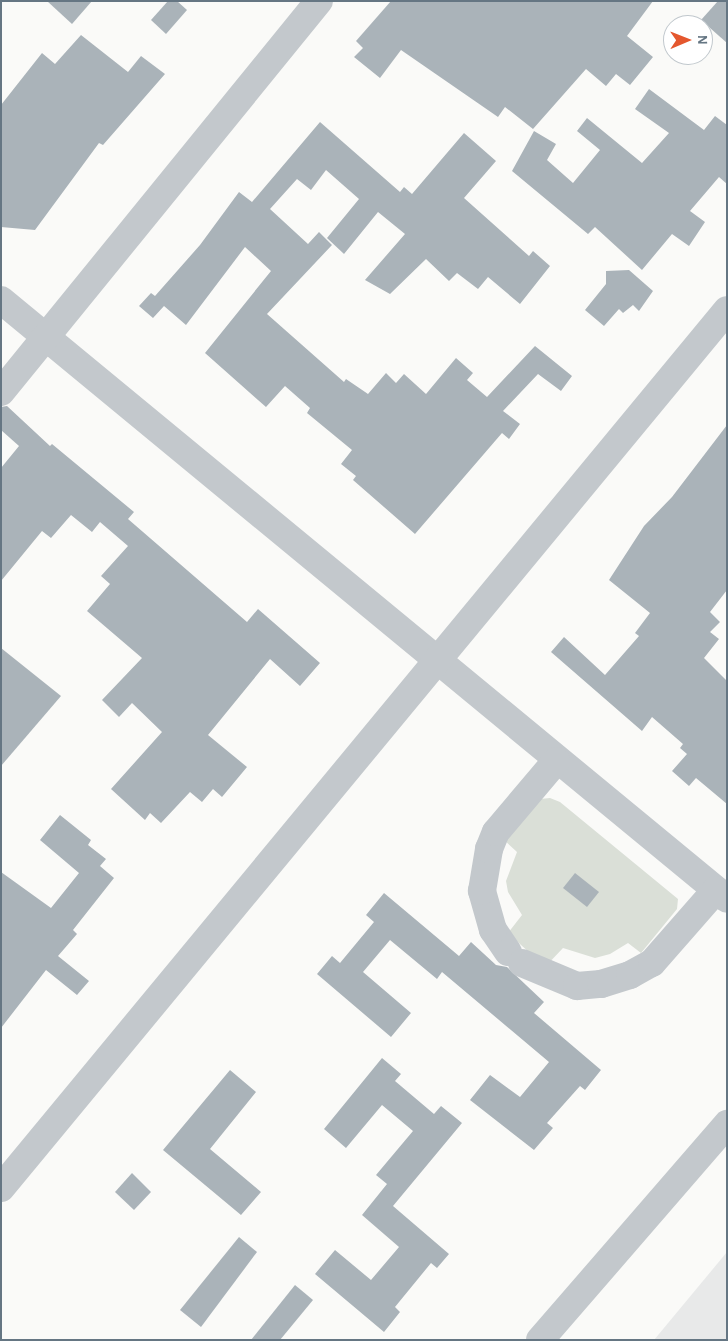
<!DOCTYPE html>
<html>
<head>
<meta charset="utf-8">
<style>
	body { margin:0 }
	#map { position:relative; width:728px; height:1341px; overflow:hidden; background:#fafaf8; font-family:"Alegreya Sans",sans-serif }
	div>[style] { position:absolute }
	[style*='--x'] { left:calc(var(--x)*1px); top:calc(var(--y)*1px); width:calc(var(--w)*1px); rotate:calc(var(--a)*1deg) }
	.built>* { inset:0; background:#e8e9e9 }
	.green>* { inset:0; background:#dadfd7 }
	.building>* { inset:0; background:#aab3b9 }
	.minor>* { height:28px; margin:-14px; padding:0 14px; transform-origin:14px; border-radius:14px; background:#c3c8cc }
	span { translate:-50% -50%; white-space:nowrap; text-align:center; line-height:1.15; -webkit-text-stroke:5px #fff; paint-order:stroke }
	.frame { position:absolute; inset:0; border:2px solid #657683; pointer-events:none }
	.north { position:absolute; left:663px; top:15px; width:50px; height:50px; box-sizing:border-box; background:#fff; border:1px solid #c1c8cd; border-radius:50%; rotate:89deg; font-size:14px; font-weight:700; line-height:20px; text-align:center; color:#657683 }
	.north::after { content:''; display:block; margin:auto; width:18px; height:22px; background:#e4572e; clip-path:polygon(50% 0,100% 100%,50% 72%,0 100%) }
</style>
</head>
<body>
<div id="map">
	<div class="built">
		<div style="clip-path:polygon(727px 1252px,727px 1340px,654px 1340px)"></div>
	</div>
	<div class="green">
		<div style="clip-path:polygon(550px 798px,560px 802px,678px 899px,677px 909px,641px 953px,628px 943px,610px 954px,595px 958px,563px 948px,545px 967px,508px 933px,522px 915px,508px 892px,506px 881px,517px 852px,503px 839px,540px 799px)"></div>
	</div>
	<div class="building">
		<div style="clip-path:polygon(47px 1px,92px 1px,72px 24px)"></div>
		<div style="clip-path:polygon(168px 1px,177px 1px,187px 10px,166px 34px,151px 20px)"></div>
		<div style="clip-path:polygon(391px 1px,653px 1px,627px 36px,653px 57px,630px 85px,616px 74px,606px 86px,586px 69px,533px 129px,505px 107px,498px 117px,401px 50px,380px 78px,354px 57px,363px 48px,356px 41px)"></div>
		<div style="clip-path:polygon(718px 1px,727px 1px,727px 43px,701px 20px)"></div>
		<div style="clip-path:polygon(81px 35px,128px 72px,141px 56px,165px 74px,103px 145px,99px 143px,35px 230px,1px 227px,1px 105px,42px 53px,55px 64px)"></div>
		<div style="clip-path:polygon(649px 89px,704px 130px,715px 116px,727px 125px,727px 184px,719px 177px,690px 211px,705px 222px,689px 246px,672px 234px,642px 270px,595px 227px,588px 234px,512px 171px,534px 131px,556px 144px,547px 160px,573px 183px,600px 150px,577px 131px,587px 118px,642px 163px,669px 133px,635px 109px)"></div>
		<div style="clip-path:polygon(320px 122px,400px 192px,404px 187px,412px 194px,464px 133px,496px 161px,464px 198px,529px 256px,533px 251px,550px 266px,520px 304px,488px 277px,478px 289px,457px 273px,449px 281px,426px 259px,390px 294px,365px 280px,405px 234px,378px 212px,344px 254px,327px 238px,359px 199px,326px 170px,311px 190px,297px 179px,270px 209px,308px 244px,319px 232px,332px 245px,267px 314px,344px 382px,346px 379px,368px 394px,386px 373px,396px 383px,404px 374px,426px 394px,456px 358px,473px 373px,467px 380px,487px 397px,535px 346px,572px 376px,561px 391px,538px 374px,503px 411px,520px 424px,509px 439px,502px 433px,415px 534px,353px 480px,356px 476px,341px 464px,352px 450px,307px 413px,310px 408px,285px 386px,266px 407px,205px 353px,271px 271px,245px 247px,186px 325px,164px 306px,153px 318px,139px 306px,151px 293px,155px 296px,200px 245px,239px 192px,252px 202px)"></div>
		<div style="clip-path:polygon(629px 270px,653px 291px,639px 311px,633px 305px,623px 313px,619px 309px,604px 326px,585px 310px,606px 284px,606px 271px)"></div>
		<div style="clip-path:polygon(7px 406px,50px 446px,52px 444px,134px 512px,128px 519px,247px 622px,258px 609px,320px 663px,300px 686px,270px 659px,208px 735px,247px 767px,222px 797px,213px 789px,202px 802px,190px 792px,161px 823px,150px 813px,145px 820px,111px 789px,162px 732px,132px 703px,119px 717px,102px 700px,142px 658px,87px 611px,110px 584px,101px 576px,128px 546px,100px 522px,92px 532px,71px 515px,51px 538px,42px 531px,1px 581px,1px 468px,19px 446px,1px 430px,1px 407px)"></div>
		<div style="clip-path:polygon(727px 425px,727px 590px,710px 612px,720px 622px,710px 632px,719px 639px,704px 658px,727px 681px,727px 804px,696px 778px,689px 786px,672px 771px,687px 754px,680px 748px,683px 744px,652px 717px,642px 731px,551px 652px,564px 637px,605px 675px,639px 636px,635px 633px,650px 613px,609px 580px,644px 526px,672px 497px)"></div>
		<div style="clip-path:polygon(1px 648px,61px 696px,1px 766px)"></div>
		<div style="clip-path:polygon(60px 815px,91px 840px,88px 845px,106px 859px,100px 866px,114px 878px,73px 930px,77px 934px,58px 956px,89px 981px,77px 995px,46px 970px,1px 1028px,1px 872px,51px 908px,79px 873px,40px 840px)"></div>
		<div style="clip-path:polygon(575px 873px,599px 892px,587px 907px,563px 888px)"></div>
		<div style="clip-path:polygon(384px 893px,459px 956px,471px 942px,496px 965px,507px 967px,544px 1002px,534px 1013px,601px 1070px,585px 1090px,580px 1086px,547px 1123px,553px 1128px,534px 1150px,470px 1100px,490px 1075px,520px 1097px,549px 1062px,442px 972px,437px 979px,390px 940px,363px 972px,411px 1013px,391px 1037px,317px 974px,332px 956px,340px 963px,374px 922px,366px 915px)"></div>
		<div style="clip-path:polygon(382px 1058px,401px 1074px,395px 1081px,434px 1114px,441px 1106px,462px 1123px,393px 1206px,449px 1254px,437px 1268px,431px 1263px,395px 1307px,400px 1312px,384px 1332px,315px 1274px,335px 1250px,371px 1280px,399px 1247px,362px 1215px,387px 1184px,376px 1175px,413px 1131px,382px 1105px,346px 1148px,324px 1129px)"></div>
		<div style="clip-path:polygon(230px 1070px,256px 1092px,210px 1149px,261px 1192px,241px 1215px,163px 1150px)"></div>
		<div style="clip-path:polygon(132px 1173px,151px 1192px,134px 1210px,115px 1192px)"></div>
		<div style="clip-path:polygon(239px 1237px,257px 1252px,201px 1327px,180px 1310px)"></div>
		<div style="clip-path:polygon(295px 1285px,313px 1300px,280px 1340px,251px 1340px)"></div>
	</div>
	<div class="minor">
		<div style="--x:1;--y:300;--w:941;--a:39.52"></div>
		<div style="--x:1;--y:392;--w:504;--a:-50.88"></div>
		<div style="--x:508;--y:952;--w:27;--a:-124"></div>
		<div style="--x:493;--y:930;--w:41;--a:-105.8"></div>
		<div style="--x:482;--y:891;--w:43;--a:-80.5"></div>
		<div style="--x:489;--y:849;--w:18;--a:-68"></div>
		<div style="--x:496;--y:832;--w:93;--a:-49.8"></div>
		<div style="--x:522;--y:963;--w:60;--a:22.7"></div>
		<div style="--x:577;--y:986;--w:24;--a:-5"></div>
		<div style="--x:601;--y:984;--w:30;--a:-17"></div>
		<div style="--x:630;--y:975;--w:25;--a:-29"></div>
		<div style="--x:652;--y:963;--w:97;--a:-48.8"></div>
		<div style="--x:1;--y:1188;--w:1139;--a:-50.41"></div>
		<div style="--x:540;--y:1340;--w:286;--a:-49.1"></div>
	</div>
	<div class="frame"></div>
	<div class="north">N</div>
</div>
</body>
</html>
